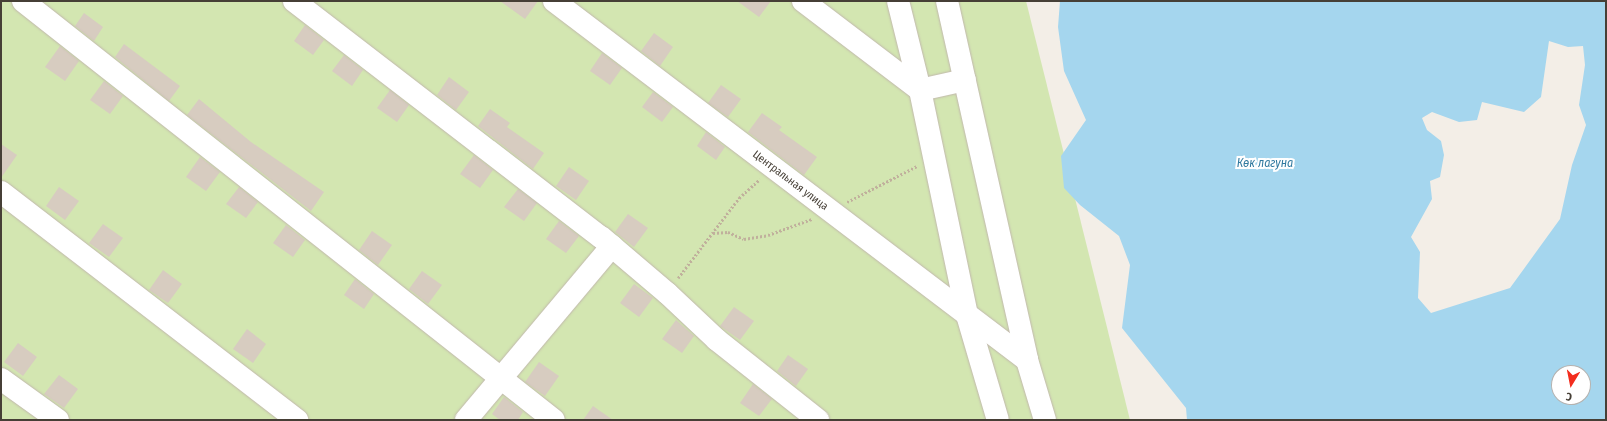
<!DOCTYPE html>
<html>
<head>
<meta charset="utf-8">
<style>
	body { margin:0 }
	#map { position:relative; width:1607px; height:421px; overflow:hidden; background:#f3eee7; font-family:"Fira Sans Condensed",sans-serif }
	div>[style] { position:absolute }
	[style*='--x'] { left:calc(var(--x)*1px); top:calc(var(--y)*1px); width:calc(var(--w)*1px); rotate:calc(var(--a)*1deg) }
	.green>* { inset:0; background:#d3e6b1 }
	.water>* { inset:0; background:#a5d6ee }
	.building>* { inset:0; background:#d7ccc0 }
	.path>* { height:2.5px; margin-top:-1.25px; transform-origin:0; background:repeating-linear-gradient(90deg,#c0b09c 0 2px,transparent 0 4px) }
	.roads { filter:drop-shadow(0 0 1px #c1b8ad) drop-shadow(0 0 1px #c1b8ad) }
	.minor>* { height:22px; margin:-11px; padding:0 11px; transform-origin:11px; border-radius:11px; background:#fff }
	span { translate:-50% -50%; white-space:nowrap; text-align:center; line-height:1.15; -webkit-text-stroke:4px #fff; paint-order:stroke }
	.street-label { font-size:11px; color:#463f36 }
	.water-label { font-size:12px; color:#30799f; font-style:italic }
	.frame { position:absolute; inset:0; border:2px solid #463f36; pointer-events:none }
	.north { position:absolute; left:1551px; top:365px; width:40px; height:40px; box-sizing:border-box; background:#fff; border:1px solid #b5b2af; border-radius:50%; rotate:190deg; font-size:11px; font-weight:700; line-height:16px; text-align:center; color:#463f36 }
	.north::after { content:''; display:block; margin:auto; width:14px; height:18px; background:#f32d1e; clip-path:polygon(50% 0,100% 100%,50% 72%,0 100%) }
</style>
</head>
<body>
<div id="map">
	<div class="green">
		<div style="clip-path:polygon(1px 1px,1026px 1px,1130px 420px,1px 420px)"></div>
	</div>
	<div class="water">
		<div style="clip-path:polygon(evenodd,1060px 1px,1606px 1px,1606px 420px,1187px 420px,1186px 408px,1122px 328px,1130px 265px,1119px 236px,1080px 205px,1064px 188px,1061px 156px,1086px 120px,1064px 71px,1058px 27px,1060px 1px,1549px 41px,1568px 47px,1583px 46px,1585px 65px,1579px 105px,1586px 125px,1572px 165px,1560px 219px,1510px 288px,1431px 313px,1418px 298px,1420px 252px,1411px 237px,1432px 199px,1430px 181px,1440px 177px,1444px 155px,1441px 141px,1427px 130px,1422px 118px,1432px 112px,1459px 122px,1477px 120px,1482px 102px,1524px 112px,1541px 97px,1549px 41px,1060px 1px,1559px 373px,1583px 373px,1583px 397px,1559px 397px,1559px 373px)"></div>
	</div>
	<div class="building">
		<div style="clip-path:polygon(500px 1px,538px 1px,525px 19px)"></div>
		<div style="clip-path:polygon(737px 1px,771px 1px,759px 17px)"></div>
		<div style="clip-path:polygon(84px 13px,103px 27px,94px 41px,75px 26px)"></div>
		<div style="clip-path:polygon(305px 25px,324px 40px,313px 55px,294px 41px)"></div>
		<div style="clip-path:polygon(654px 33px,673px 47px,660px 66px,641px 51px)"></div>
		<div style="clip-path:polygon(124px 44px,180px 86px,169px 101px,115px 57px)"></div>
		<div style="clip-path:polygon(60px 46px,79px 61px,65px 81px,45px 67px)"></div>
		<div style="clip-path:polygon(602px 53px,622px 68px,610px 85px,590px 71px)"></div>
		<div style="clip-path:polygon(344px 55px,363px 70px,352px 86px,332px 71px)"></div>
		<div style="clip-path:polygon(449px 77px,469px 92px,456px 110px,437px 95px)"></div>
		<div style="clip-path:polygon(104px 81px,123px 96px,110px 114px,90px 100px)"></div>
		<div style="clip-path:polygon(721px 85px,741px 99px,728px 117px,708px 103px)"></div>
		<div style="clip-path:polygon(390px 90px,409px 105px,397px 122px,377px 108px)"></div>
		<div style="clip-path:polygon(653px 92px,673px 107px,662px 122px,642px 107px)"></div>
		<div style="clip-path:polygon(199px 99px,251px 142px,324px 192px,311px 211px,187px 115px)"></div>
		<div style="clip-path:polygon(490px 109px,510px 123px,507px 127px,544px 153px,533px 169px,478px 126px)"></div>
		<div style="clip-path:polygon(762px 113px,782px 127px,779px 130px,817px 157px,804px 175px,748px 132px)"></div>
		<div style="clip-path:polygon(706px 132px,725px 147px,716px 160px,697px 146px)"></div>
		<div style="clip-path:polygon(1px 144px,17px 155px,1px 178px)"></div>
		<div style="clip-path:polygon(474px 155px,493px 170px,480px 188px,460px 174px)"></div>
		<div style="clip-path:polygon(200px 157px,220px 172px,206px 191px,186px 177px)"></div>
		<div style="clip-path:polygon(569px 167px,589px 181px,576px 200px,556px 186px)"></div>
		<div style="clip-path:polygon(59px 187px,79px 201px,65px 220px,46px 206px)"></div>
		<div style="clip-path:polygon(239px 187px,258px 202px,246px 218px,226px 204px)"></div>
		<div style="clip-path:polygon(518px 189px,537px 203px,524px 221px,504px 207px)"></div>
		<div style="clip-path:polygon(628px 214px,648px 228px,634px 247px,615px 232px)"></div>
		<div style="clip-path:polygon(559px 221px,579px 236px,566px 253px,546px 239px)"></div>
		<div style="clip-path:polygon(103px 224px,123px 238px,109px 257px,89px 243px)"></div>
		<div style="clip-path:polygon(286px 225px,305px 240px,293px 257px,273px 243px)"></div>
		<div style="clip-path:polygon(372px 231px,392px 245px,378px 265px,359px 250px)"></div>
		<div style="clip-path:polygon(163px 270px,182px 284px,168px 303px,149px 290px)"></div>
		<div style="clip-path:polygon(422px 271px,442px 285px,428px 304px,409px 289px)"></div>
		<div style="clip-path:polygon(355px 279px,374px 294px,364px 309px,344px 295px)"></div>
		<div style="clip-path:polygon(634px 284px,653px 298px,639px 317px,620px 303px)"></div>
		<div style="clip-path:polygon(734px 307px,754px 321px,740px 340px,720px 326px)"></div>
		<div style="clip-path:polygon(676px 320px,694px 336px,682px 353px,662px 339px)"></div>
		<div style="clip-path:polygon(247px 329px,266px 344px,253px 363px,233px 349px)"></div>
		<div style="clip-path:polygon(18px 343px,37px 357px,23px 376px,4px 362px)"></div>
		<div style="clip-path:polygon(788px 355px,808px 369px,796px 386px,777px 371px)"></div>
		<div style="clip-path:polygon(539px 362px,559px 376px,545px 396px,525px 382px)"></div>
		<div style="clip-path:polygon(59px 375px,78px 389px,64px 408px,44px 394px)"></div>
		<div style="clip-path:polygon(753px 384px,772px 399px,759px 416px,740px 403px)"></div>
		<div style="clip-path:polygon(504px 397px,523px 412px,518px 420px,500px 420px,492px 414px)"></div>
		<div style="clip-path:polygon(593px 406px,613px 420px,583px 420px)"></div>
	</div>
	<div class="path">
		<div style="--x:847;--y:202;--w:79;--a:-27.2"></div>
		<div style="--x:713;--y:233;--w:15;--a:-4"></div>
		<div style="--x:728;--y:232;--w:17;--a:24"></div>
		<div style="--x:744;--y:239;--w:24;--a:-9"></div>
		<div style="--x:768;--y:235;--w:47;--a:-20"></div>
		<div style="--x:678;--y:278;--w:101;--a:-52.7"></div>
		<div style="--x:739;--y:198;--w:28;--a:-42"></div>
	</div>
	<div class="roads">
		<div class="minor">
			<div style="--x:23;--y:1;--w:676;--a:38.28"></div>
			<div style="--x:294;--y:1;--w:387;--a:37.6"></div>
			<div style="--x:601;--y:237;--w:87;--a:40.3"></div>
			<div style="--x:667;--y:293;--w:69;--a:43.2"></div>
			<div style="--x:717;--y:340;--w:129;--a:38.4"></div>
			<div style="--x:554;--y:1;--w:594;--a:37.2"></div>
			<div style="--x:803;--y:1;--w:147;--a:37.3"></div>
			<div style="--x:920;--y:90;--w:46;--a:-12.5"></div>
			<div style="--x:898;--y:1;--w:92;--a:76.1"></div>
			<div style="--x:920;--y:90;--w:230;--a:78.2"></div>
			<div style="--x:967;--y:315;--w:109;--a:73.6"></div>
			<div style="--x:947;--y:1;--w:368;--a:77.4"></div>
			<div style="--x:1027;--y:360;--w:63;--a:73.3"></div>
			<div style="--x:1;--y:192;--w:374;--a:37.6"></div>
			<div style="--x:1;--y:379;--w:70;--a:35.7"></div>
			<div style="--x:466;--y:420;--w:227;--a:-50"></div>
		</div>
	</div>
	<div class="street-label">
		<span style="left:790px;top:181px;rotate:37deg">Центральная улица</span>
	</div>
	<div class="water-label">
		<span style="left:1265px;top:164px">Көк лагуна</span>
	</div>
	<div class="frame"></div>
	<div class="north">С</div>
</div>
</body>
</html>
